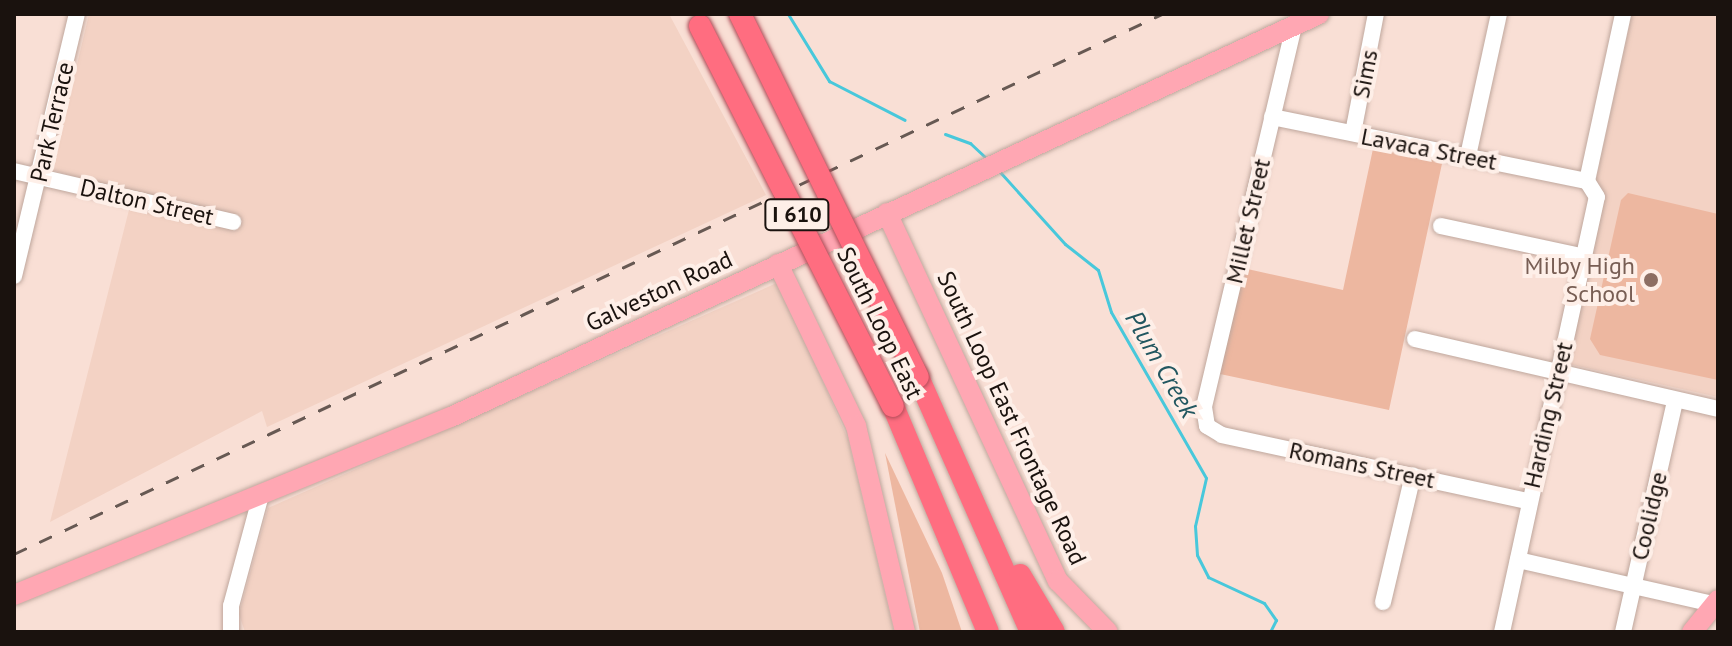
<!DOCTYPE html>
<html>
<head>
<meta charset="utf-8">
<style>
	body { margin:0 }
	#map { position:relative; width:1732px; height:646px; overflow:hidden; background:#f9dfd5; font-family:"PT Sans",sans-serif }
	div>[style] { position:absolute }
	[style*='--x'] { left:calc(var(--x)*1px); top:calc(var(--y)*1px); width:calc(var(--w)*1px); rotate:calc(var(--a)*1deg) }
	.built>* { inset:0; background:#f3d2c4 }
	.green>* { inset:0; background:#edb7a0 }
	.stream>* { height:3px; margin:-1.5px; padding:0 1.5px; transform-origin:1.5px; border-radius:1.5px; background:#48c8db }
	.roads { filter:drop-shadow(0 0 2px #bfa79d) drop-shadow(0 0 2px #bfa79d) }
	.minor>* { height:16px; margin:-8px; padding:0 8px; transform-origin:8px; border-radius:8px; background:#fff }
	.major>* { height:20px; margin:-10px; padding:0 10px; transform-origin:10px; border-radius:10px; background:#ffa7b3 }
	.highway>* { height:22px; margin:-11px; padding:0 11px; transform-origin:11px; border-radius:11px; background:#ff6d80 }
	.rail>* { height:3px; margin-top:-1.5px; transform-origin:0; background:repeating-linear-gradient(90deg,#675953 0 14px,transparent 0 28px) }
	.bridges { filter:drop-shadow(0 0 2px #af4d58) drop-shadow(0 0 2px #af4d58) }
	.highway-bridge>* { height:22px; margin:-11px; padding:0 11px; transform-origin:11px; border-radius:11px; background:#ff6d80 }
	.dots>* { width:22px; height:22px; translate:-50% -50%; box-sizing:border-box; border:4px solid #feefe8; border-radius:50% }
	span { translate:-50% -50%; white-space:nowrap; text-align:center; line-height:1.15; -webkit-text-stroke:8px #feefe8; paint-order:stroke }
	.shield-label span { padding:2px 6px; background:#feefe8; border:2px solid; border-radius:6px; -webkit-text-stroke-width:0 }
	.shield-label { font-size:22px; color:#1a120e; font-weight:700 }
	.street-label { font-size:24px; color:#1a120e }
	.education-label { font-size:24px; color:#785e54 }
	.right { translate:-100% -50%; text-align:right }
	.water-label { font-size:26px; color:#225760; font-style:italic }
	.frame { position:absolute; inset:0; border:16px solid #1a120e; pointer-events:none }
</style>
</head>
<body>
<div id="map">
	<div class="built">
		<div style="clip-path:polygon(89px 14px,669px 14px,766px 195px,267px 427px,262px 411px,50px 522px,133px 194px,52px 170px)"></div>
		<div style="clip-path:polygon(1632px 14px,1718px 14px,1718px 397px,1564px 363px,1602px 196px,1596px 180px)"></div>
		<div style="clip-path:polygon(779px 282px,848px 439px,894px 632px,245px 632px,239px 614px,268px 508px)"></div>
	</div>
	<div class="green">
		<div style="clip-path:polygon(1374px 144px,1443px 159px,1389px 410px,1220px 374px,1243px 268px,1343px 290px)"></div>
		<div style="clip-path:polygon(1628px 193px,1718px 214px,1718px 380px,1600px 355px,1590px 339px,1621px 200px)"></div>
		<div style="clip-path:polygon(885px 453px,942px 573px,962px 632px,920px 632px)"></div>
	</div>
	<div class="stream">
		<div style="--x:788;--y:14;--w:79;--a:58.5"></div>
		<div style="--x:829;--y:81;--w:85;--a:27.2"></div>
		<div style="--x:945;--y:134;--w:27;--a:20"></div>
		<div style="--x:970;--y:143;--w:22;--a:43"></div>
		<div style="--x:1000;--y:172;--w:97;--a:47.9"></div>
		<div style="--x:1065;--y:244;--w:42;--a:38.2"></div>
		<div style="--x:1098;--y:270;--w:44;--a:72.8"></div>
		<div style="--x:1111;--y:312;--w:191;--a:60.2"></div>
		<div style="--x:1206;--y:478;--w:49;--a:102.9"></div>
		<div style="--x:1195;--y:526;--w:29;--a:86"></div>
		<div style="--x:1197;--y:555;--w:25;--a:63"></div>
		<div style="--x:1208;--y:577;--w:62;--a:24.9"></div>
		<div style="--x:1264;--y:603;--w:21;--a:55"></div>
		<div style="--x:1276;--y:620;--w:13;--a:117"></div>
	</div>
	<div class="roads">
		<div class="minor">
			<div style="--x:1294;--y:26;--w:391;--a:103.3"></div>
			<div style="--x:1204;--y:407;--w:19;--a:81"></div>
			<div style="--x:1207;--y:426;--w:17;--a:31"></div>
			<div style="--x:1222;--y:435;--w:313;--a:12.2"></div>
			<div style="--x:1272;--y:117;--w:321;--a:11.5"></div>
			<div style="--x:1353;--y:133;--w:121;--a:-79.1"></div>
			<div style="--x:1468;--y:156;--w:145;--a:-77.7"></div>
			<div style="--x:14;--y:171;--w:225;--a:13.1"></div>
			<div style="--x:1441;--y:226;--w:147;--a:12.1"></div>
			<div style="--x:14;--y:276;--w:269;--a:-76.5"></div>
			<div style="--x:1415;--y:339;--w:311;--a:13"></div>
			<div style="--x:1518;--y:560;--w:201;--a:12.7"></div>
			<div style="--x:1383;--y:602;--w:130;--a:-76.7"></div>
			<div style="--x:231;--y:632;--w:26;--a:-90"></div>
			<div style="--x:231;--y:606;--w:115;--a:-74.9"></div>
			<div style="--x:1502;--y:632;--w:445;--a:-77.7"></div>
			<div style="--x:1597;--y:197;--w:19;--a:-122"></div>
			<div style="--x:1587;--y:181;--w:171;--a:-77.8"></div>
			<div style="--x:1623;--y:632;--w:237;--a:-77.3"></div>
		</div>
		<div class="major">
			<div style="--x:887;--y:213;--w:406;--a:65.1"></div>
			<div style="--x:1058;--y:581;--w:71;--a:45.6"></div>
			<div style="--x:778;--y:264;--w:180;--a:64.3"></div>
			<div style="--x:856;--y:426;--w:212;--a:76.6"></div>
			<div style="--x:14;--y:595;--w:472;--a:-22.2"></div>
			<div style="--x:451;--y:417;--w:957;--a:-24.9"></div>
			<div style="--x:1692;--y:632;--w:41;--a:-50.9"></div>
		</div>
		<div class="highway">
			<div style="--x:918;--y:377;--w:279;--a:66.1"></div>
			<div style="--x:893;--y:406;--w:245;--a:67.2"></div>
			<div style="--x:1020;--y:575;--w:66;--a:59.2"></div>
		</div>
	</div>
	<div class="rail">
		<div style="--x:14;--y:554;--w:1269;--a:-25.19"></div>
	</div>
	<div class="bridges">
		<div class="highway-bridge">
			<div style="--x:740;--y:14;--w:404;--a:63.9"></div>
			<div style="--x:700;--y:26;--w:426;--a:63.1"></div>
		</div>
	</div>
	<div class="dots">
		<div style="left:1651px;top:280px;background:#8d6e63"></div>
	</div>
	<div class="shield-label">
		<span style="left:797px;top:215px">I 610</span>
	</div>
	<div class="street-label">
		<span style="left:1365px;top:74px;rotate:-79deg">Sims</span>
		<span style="left:52px;top:122px;rotate:-77deg">Park Terrace</span>
		<span style="left:1429px;top:149px;rotate:11deg">Lavaca Street</span>
		<span style="left:147px;top:202px;rotate:13deg">Dalton Street</span>
		<span style="left:1248px;top:221px;rotate:-77deg">Millet Street</span>
		<span style="left:659px;top:291px;rotate:-25deg">Galveston Road</span>
		<span style="left:880px;top:323px;rotate:64deg">South Loop East</span>
		<span style="left:1548px;top:415px;rotate:-77deg">Harding Street</span>
		<span style="left:1012px;top:418px;rotate:65deg">South Loop East Frontage Road</span>
		<span style="left:1362px;top:465px;rotate:12deg">Romans Street</span>
		<span style="left:1649px;top:516px;rotate:-77deg">Coolidge</span>
	</div>
	<div class="education-label">
		<span class="right" style="left:1635px;top:280px">Milby High<br>School</span>
	</div>
	<div class="water-label">
		<span style="left:1162px;top:364px;rotate:60deg">Plum Creek</span>
	</div>
	<div class="frame"></div>
</div>
</body>
</html>
